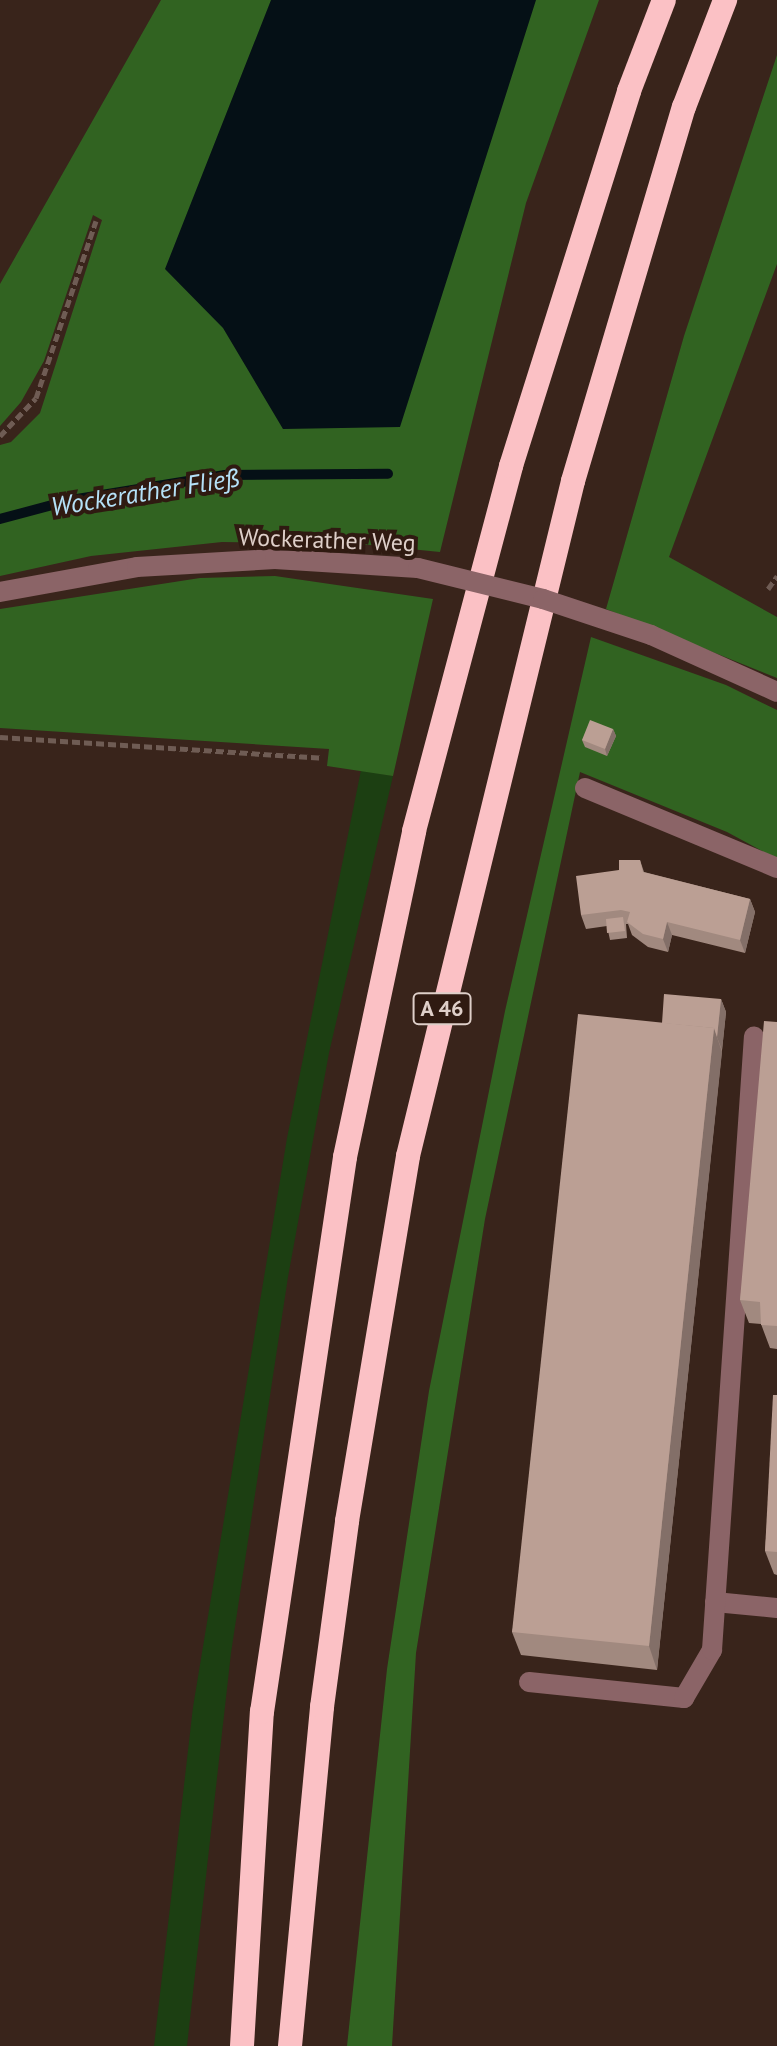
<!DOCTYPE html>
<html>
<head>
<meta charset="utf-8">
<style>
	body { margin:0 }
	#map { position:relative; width:777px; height:2046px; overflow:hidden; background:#39241b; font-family:"PT Sans",sans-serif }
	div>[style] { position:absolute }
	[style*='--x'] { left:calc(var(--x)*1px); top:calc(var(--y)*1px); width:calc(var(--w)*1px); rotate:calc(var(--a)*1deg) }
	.green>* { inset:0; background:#1c3f12 }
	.forest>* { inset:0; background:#316321 }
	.water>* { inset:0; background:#051016 }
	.stream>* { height:10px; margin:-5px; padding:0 5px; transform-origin:5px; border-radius:5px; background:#051016 }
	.path>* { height:5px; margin-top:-2.5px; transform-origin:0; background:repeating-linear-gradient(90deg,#6f5c54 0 8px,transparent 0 12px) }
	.minor>* { height:20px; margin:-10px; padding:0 10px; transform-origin:10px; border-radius:10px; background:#8b6467 }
	.highway>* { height:24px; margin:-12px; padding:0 12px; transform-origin:12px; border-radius:12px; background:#fbc1c5 }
	.minor-bridge>* { height:20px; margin:-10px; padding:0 10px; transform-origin:10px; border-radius:10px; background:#8b6467 }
	.wall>* { inset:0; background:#a1897f }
	.shaded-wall>* { inset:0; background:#836f68 }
	.building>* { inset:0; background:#bb9f94 }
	span { translate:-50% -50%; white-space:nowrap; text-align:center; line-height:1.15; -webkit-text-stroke:8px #2f1a11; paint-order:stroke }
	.shield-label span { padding:2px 6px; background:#2f1a11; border:2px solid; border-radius:6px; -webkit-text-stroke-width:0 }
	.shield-label { font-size:22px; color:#decfc9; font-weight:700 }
	.street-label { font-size:24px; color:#decfc9 }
	.water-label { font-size:26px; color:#b5e1f8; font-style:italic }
</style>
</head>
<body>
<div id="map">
	<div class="green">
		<div style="clip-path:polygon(361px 770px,393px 776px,329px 1053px,288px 1277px,231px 1653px,187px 2046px,154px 2046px,193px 1707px,287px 1138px)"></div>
	</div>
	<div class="forest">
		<div style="clip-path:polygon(161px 0,599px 0,526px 203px,440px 552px,360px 544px,222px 542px,91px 556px,0 576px,0 445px,11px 442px,40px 413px,102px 220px,93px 215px,44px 361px,21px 402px,0 426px,0 284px)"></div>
		<div style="clip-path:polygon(777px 55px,777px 264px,669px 557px,777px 617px,777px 678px,606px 609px,684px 336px)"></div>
		<div style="clip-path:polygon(275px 576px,433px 599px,393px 776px,327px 766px,329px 749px,0 728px,0 609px,200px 578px)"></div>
		<div style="clip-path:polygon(591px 637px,726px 685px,777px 710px,777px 859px,727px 832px,580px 772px,485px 1219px,416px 1653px,392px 2046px,347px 2046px,387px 1669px,429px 1391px,505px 1011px)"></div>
	</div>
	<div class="water">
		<div style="clip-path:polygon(271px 0,536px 0,400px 427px,283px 429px,223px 328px,165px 269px)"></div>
	</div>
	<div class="stream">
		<div style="--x:0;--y:519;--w:73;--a:-15"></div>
		<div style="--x:71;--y:500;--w:156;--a:-9.2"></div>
		<div style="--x:225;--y:475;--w:163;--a:-0.4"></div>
	</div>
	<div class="path">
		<div style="--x:0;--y:436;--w:52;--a:-46.5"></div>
		<div style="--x:36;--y:398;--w:187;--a:-71.3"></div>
		<div style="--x:768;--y:589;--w:16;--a:-55"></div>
		<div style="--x:0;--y:737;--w:323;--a:3.7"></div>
	</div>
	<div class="minor">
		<div style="--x:0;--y:592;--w:139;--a:-10.3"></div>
		<div style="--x:137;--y:567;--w:138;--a:-3.3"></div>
		<div style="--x:275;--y:559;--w:143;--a:3.6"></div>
		<div style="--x:651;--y:635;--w:138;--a:24.3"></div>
		<div style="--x:585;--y:788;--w:208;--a:22.6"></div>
		<div style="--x:715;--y:1602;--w:62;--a:5.5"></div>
		<div style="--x:529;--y:1682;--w:156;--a:5.9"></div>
		<div style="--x:684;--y:1698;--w:56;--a:-59.7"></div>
		<div style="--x:712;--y:1650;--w:615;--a:-86.09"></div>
	</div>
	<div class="highway">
		<div style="--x:242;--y:2046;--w:335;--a:-86.6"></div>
		<div style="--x:262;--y:1712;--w:561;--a:-81.49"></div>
		<div style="--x:345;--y:1157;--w:333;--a:-78"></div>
		<div style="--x:414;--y:831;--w:378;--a:-75.1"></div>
		<div style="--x:511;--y:466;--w:393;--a:-72.5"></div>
		<div style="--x:629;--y:91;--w:97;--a:-69"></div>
		<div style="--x:290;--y:2046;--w:341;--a:-84.6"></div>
		<div style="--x:322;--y:1707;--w:188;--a:-82.3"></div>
		<div style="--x:347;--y:1521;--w:370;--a:-80.5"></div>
		<div style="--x:408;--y:1156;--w:695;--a:-76.26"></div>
		<div style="--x:573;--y:481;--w:390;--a:-73.5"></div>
		<div style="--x:684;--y:107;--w:115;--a:-69"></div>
	</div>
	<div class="minor-bridge">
		<div style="--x:418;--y:568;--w:129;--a:13.9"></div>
		<div style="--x:543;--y:599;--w:114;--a:18.4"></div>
	</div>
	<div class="wall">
		<div style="clip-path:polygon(613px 729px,616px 736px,607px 756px,585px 747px,582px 740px)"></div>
		<div style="clip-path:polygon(640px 860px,644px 872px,750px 899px,755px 912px,745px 953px,672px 935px,668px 952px,648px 947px,632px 935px,628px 924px,626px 924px,627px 938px,610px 940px,607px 926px,586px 929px,581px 915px,619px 870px)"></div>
		<div style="clip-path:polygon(721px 999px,726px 1012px,657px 1670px,521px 1655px,512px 1632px,662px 1023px)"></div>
		<div style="clip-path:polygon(777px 1022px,777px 1349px,770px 1348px,761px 1324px,749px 1323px,740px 1300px)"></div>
		<div style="clip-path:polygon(777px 1395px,777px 1575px,774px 1574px,765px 1551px)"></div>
	</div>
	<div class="shaded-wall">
		<div style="clip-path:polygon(613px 729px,616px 736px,607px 756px,605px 749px)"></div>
		<div style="clip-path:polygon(750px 899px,755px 912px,745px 953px,740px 940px)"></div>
		<div style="clip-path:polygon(667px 922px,672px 935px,668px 952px,663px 939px)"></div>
		<div style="clip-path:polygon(721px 999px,726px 1012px,722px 1050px,717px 1037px)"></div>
		<div style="clip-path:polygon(714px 1028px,722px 1052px,657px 1670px,649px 1646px)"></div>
	</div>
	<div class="building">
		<div style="clip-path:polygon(590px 720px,613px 729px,605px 749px,582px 740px)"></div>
		<div style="clip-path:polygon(619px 860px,640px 860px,643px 872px,750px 899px,740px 940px,667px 922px,663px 939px,643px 934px,627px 922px,630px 912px,621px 910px,581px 915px,576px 876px,619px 870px)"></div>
		<div style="clip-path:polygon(623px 917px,625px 931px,607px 933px,606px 919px)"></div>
		<div style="clip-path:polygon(664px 994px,721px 999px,717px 1037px,714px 1028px,662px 1023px)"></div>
		<div style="clip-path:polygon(578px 1014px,714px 1028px,649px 1646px,512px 1632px)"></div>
		<div style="clip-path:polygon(764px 1021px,777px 1022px,777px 1326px,761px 1325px,760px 1302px,740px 1300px)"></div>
		<div style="clip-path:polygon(773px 1395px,777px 1395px,777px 1552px,765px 1551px)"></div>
	</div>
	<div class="shield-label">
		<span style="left:442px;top:1009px">A 46</span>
	</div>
	<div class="street-label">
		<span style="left:327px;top:540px;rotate:2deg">Wockerather Weg</span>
	</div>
	<div class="water-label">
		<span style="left:145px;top:492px;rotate:-9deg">Wockerather Fließ</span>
	</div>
</div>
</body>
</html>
